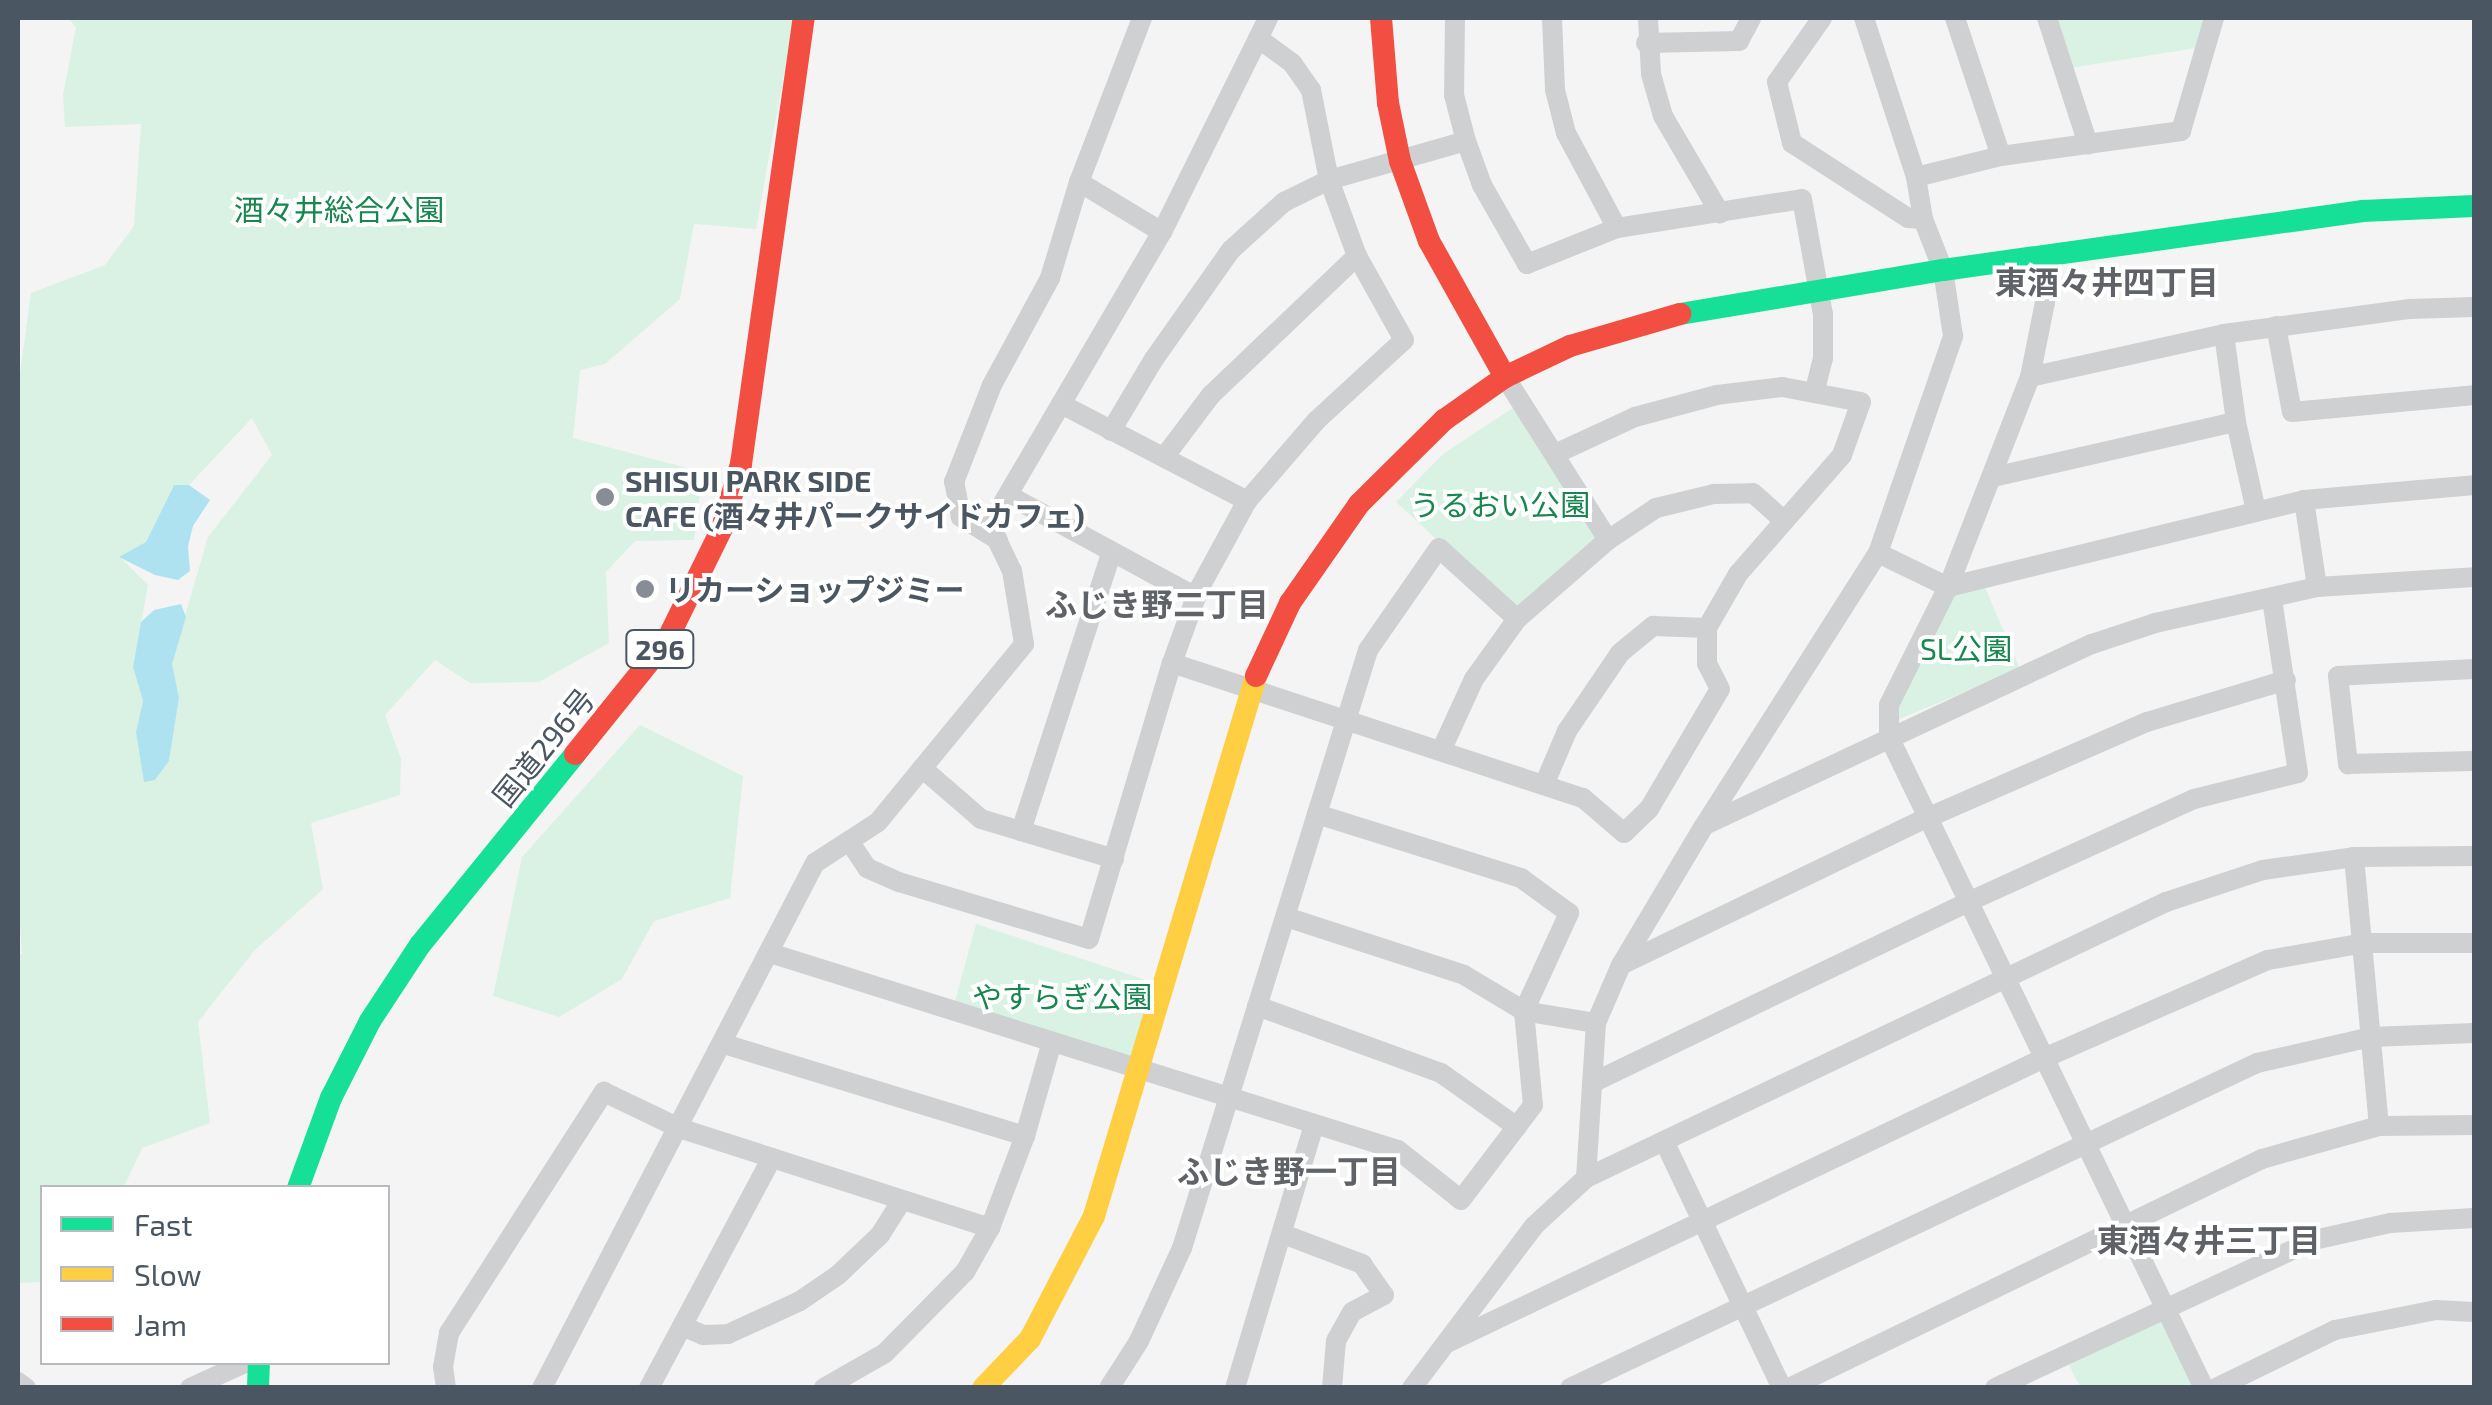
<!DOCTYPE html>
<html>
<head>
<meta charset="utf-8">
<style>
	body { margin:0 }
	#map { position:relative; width:2492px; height:1405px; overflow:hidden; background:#f4f4f4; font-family:"Exo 2","Noto Sans JP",sans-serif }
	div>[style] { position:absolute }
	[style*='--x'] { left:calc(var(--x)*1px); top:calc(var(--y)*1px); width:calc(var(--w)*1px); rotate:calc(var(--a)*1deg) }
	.green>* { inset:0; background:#d9f2e3 }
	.water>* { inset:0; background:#aee2f0 }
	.street>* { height:20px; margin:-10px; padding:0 10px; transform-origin:10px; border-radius:10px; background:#ced0d2 }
	.fast>* { height:22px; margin:-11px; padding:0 11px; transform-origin:11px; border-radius:11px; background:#16e098 }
	.slow>* { height:22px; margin:-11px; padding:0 11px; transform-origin:11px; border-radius:11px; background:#ffcf43 }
	.jam>* { height:22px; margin:-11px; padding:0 11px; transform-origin:11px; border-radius:11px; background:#f24e42 }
	.dots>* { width:28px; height:28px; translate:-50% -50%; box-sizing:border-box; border:5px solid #fff; border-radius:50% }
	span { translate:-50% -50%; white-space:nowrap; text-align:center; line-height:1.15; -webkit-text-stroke:8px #fff; paint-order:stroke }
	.shield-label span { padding:2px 8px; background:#fff; border:2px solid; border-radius:8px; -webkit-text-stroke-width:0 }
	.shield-label { font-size:28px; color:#4a5661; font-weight:700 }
	.park-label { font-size:30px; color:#17864f }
	.poi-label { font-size:30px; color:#4a5661; font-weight:700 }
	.left { translate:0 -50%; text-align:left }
	.street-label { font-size:30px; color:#4a5661 }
	.neighbourhood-label { font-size:32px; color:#5f6368; font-weight:700 }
	.frame { position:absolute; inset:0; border:20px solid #4a5661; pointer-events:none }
	.legend { position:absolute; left:40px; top:1185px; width:350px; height:180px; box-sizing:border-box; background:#fff; border:2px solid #b7bbc0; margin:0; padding:12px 18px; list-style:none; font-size:30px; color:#4a5661 }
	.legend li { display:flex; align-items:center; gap:20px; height:50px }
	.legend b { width:50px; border:2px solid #b7bbc0 }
</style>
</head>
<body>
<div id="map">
	<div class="green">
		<div style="clip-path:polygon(evenodd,68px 18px,794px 18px,756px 229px,694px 224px,680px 299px,605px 364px,580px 370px,573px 438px,703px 472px,694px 540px,635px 541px,606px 572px,609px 643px,539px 682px,470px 683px,435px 660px,385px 715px,401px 759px,400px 795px,311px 823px,323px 889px,254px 951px,198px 1022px,210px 1123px,142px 1148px,124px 1187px,42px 1188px,42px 1282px,18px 1283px,18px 955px,22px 954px,18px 901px,18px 388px,31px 293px,105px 265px,134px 226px,141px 124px,65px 127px,63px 95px,76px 27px,68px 18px,252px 418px,272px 455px,208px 537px,171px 664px,179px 698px,169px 761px,155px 780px,136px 732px,143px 701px,133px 667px,148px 585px,120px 557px,146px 542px,173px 486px,189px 485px,252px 418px)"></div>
		<div style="clip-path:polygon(2053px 18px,2206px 18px,2196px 48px,2070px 68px)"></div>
		<div style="clip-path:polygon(1516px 406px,1602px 538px,1516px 612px,1396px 502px,1443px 454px)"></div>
		<div style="clip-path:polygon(1983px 583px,2020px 669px,1897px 720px,1893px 705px,1951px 589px)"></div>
		<div style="clip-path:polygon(640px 725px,743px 776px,730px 898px,654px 921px,622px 979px,559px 1017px,493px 996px,522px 857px)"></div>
		<div style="clip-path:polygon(976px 924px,1152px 982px,1132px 1062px,954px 1005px)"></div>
		<div style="clip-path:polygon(2159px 1319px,2193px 1387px,2080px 1387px,2069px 1365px)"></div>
	</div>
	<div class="water">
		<div style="clip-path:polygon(174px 485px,189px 485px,210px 500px,193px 526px,188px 546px,190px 571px,178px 580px,155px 575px,119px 557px,146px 542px)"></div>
		<div style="clip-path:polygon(181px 604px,186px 617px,172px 664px,179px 698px,169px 761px,155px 780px,144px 782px,136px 732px,143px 701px,133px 667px,141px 622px,154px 610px)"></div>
	</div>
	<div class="street">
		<div style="--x:1142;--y:18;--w:176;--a:111"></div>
		<div style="--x:1079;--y:182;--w:97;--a:31.1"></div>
		<div style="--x:1455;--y:18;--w:77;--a:90.7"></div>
		<div style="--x:1454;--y:95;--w:48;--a:75.4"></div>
		<div style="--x:1466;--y:141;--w:47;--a:70"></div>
		<div style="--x:1482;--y:185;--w:91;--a:60.3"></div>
		<div style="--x:1527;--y:264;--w:97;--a:-21.8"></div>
		<div style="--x:1617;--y:228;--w:187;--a:-8.9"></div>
		<div style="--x:1802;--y:199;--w:117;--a:79.7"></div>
		<div style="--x:1823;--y:314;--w:44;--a:90"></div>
		<div style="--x:1823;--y:358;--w:36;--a:104"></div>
		<div style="--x:1552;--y:18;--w:72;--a:87.6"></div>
		<div style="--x:1555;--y:90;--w:44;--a:75.7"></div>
		<div style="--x:1566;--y:133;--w:108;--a:61.8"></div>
		<div style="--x:1648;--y:18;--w:56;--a:86.9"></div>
		<div style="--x:1651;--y:74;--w:44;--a:74.1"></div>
		<div style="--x:1663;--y:116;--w:113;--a:59.6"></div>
		<div style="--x:1822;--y:18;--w:78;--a:125.1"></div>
		<div style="--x:1777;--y:82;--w:63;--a:76.2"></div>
		<div style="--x:1792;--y:143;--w:138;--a:32.9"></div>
		<div style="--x:1908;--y:218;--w:15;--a:4"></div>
		<div style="--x:1955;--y:18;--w:145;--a:71.6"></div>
		<div style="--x:2047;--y:18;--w:133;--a:72"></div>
		<div style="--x:1646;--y:43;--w:93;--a:-1.2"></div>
		<div style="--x:1739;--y:41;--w:26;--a:-62"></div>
		<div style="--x:1916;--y:177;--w:88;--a:-13.9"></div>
		<div style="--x:2001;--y:156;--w:182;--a:-7.9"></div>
		<div style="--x:2181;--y:131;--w:118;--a:-73.7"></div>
		<div style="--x:2037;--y:259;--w:44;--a:79.5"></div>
		<div style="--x:2045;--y:302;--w:76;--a:101.3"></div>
		<div style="--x:2030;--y:377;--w:225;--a:111.3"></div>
		<div style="--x:1948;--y:587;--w:132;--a:116.6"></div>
		<div style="--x:1889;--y:705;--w:32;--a:90"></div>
		<div style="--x:1889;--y:737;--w:723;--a:64.18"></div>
		<div style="--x:2276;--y:326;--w:87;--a:79.5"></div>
		<div style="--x:2292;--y:412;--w:183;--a:-5.3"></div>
		<div style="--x:2224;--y:334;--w:89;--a:82.2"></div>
		<div style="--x:2236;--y:422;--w:91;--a:77.3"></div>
		<div style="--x:1505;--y:377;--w:193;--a:57.7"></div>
		<div style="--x:2030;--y:377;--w:199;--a:-12.5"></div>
		<div style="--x:2224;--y:334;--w:188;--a:-7.7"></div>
		<div style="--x:2410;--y:309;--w:64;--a:-1.8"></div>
		<div style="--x:1061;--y:404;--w:210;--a:27.5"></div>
		<div style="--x:1111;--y:431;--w:84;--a:-59.2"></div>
		<div style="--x:1154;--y:359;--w:133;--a:-54.8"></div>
		<div style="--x:1231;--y:250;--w:72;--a:-42.2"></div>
		<div style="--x:1284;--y:202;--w:50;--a:-26.1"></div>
		<div style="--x:1329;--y:180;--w:142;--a:-15.9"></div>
		<div style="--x:1165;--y:456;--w:76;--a:-53"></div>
		<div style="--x:1211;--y:395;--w:202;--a:-43.6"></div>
		<div style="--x:1993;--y:477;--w:249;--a:-12.8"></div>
		<div style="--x:1008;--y:495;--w:214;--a:28.5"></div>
		<div style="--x:2304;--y:500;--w:88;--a:81.5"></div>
		<div style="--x:998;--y:540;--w:44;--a:-148.1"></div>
		<div style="--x:961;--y:517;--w:36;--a:-101"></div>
		<div style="--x:954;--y:482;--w:104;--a:-68.6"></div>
		<div style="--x:992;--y:385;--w:122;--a:-61.5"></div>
		<div style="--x:1050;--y:278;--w:100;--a:-73.2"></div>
		<div style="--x:1878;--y:553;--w:78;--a:25.9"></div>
		<div style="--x:1948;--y:587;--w:366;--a:-13.7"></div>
		<div style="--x:2304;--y:500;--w:171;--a:-5"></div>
		<div style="--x:1172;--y:663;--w:433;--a:18.2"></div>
		<div style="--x:1583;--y:798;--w:54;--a:40.5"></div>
		<div style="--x:1624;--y:833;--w:35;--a:-44"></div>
		<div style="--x:1649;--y:809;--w:139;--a:-59.4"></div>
		<div style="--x:1720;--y:689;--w:28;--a:-117"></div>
		<div style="--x:1707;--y:664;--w:36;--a:-90"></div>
		<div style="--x:1707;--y:628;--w:62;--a:-60.1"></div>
		<div style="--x:1738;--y:574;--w:158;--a:-48.8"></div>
		<div style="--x:1842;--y:455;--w:56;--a:-70.3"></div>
		<div style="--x:1861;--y:402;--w:80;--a:-169.2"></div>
		<div style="--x:1782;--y:387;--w:65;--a:173"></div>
		<div style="--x:1717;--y:395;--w:85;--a:165"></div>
		<div style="--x:1635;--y:417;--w:86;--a:155.2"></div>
		<div style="--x:2474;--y:669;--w:136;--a:177.1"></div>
		<div style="--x:2338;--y:676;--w:89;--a:83.5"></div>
		<div style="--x:2348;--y:764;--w:126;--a:-1.4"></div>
		<div style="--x:1441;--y:751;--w:79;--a:-65.4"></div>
		<div style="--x:1474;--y:679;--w:74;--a:-54.4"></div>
		<div style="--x:1517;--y:619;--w:121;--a:-41"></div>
		<div style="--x:1608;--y:540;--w:58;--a:-33.7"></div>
		<div style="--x:1656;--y:508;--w:60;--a:-13.6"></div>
		<div style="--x:1714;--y:494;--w:39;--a:-1"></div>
		<div style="--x:1753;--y:493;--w:39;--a:42"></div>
		<div style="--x:922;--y:768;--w:78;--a:40.8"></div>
		<div style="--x:981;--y:819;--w:139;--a:16.7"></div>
		<div style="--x:1544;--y:785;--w:59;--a:-66.9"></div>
		<div style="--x:1567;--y:731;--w:94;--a:-55.8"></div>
		<div style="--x:1620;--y:653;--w:43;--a:-39.3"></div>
		<div style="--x:1653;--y:626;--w:54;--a:2.1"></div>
		<div style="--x:1705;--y:825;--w:427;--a:-25.1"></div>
		<div style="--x:2092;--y:644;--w:66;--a:-18.4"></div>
		<div style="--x:2155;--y:623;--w:166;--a:-12.5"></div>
		<div style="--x:2317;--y:587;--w:157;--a:-3.6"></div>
		<div style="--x:1021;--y:831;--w:294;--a:-72"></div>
		<div style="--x:849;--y:841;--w:32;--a:56"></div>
		<div style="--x:867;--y:868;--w:35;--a:24"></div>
		<div style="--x:899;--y:882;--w:198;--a:16.7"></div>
		<div style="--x:1089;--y:939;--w:288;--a:-73.3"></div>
		<div style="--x:1172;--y:663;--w:79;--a:-70"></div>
		<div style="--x:1199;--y:589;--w:100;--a:-61.4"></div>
		<div style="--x:1247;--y:501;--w:107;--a:-49.2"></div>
		<div style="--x:1317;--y:420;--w:118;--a:-42.6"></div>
		<div style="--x:1404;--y:340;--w:96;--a:-119.2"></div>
		<div style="--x:1357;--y:256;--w:81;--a:-110.2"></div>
		<div style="--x:1329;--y:180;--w:92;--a:-101.3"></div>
		<div style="--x:1311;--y:90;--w:33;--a:-125"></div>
		<div style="--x:1292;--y:63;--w:42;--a:-143.7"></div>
		<div style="--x:2354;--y:857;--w:270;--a:84.7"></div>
		<div style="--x:1286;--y:917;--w:187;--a:18"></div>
		<div style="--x:1464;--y:975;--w:70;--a:31"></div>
		<div style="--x:1524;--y:1011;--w:73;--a:9.5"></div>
		<div style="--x:770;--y:953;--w:658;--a:17.42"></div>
		<div style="--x:1398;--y:1150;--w:80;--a:38.4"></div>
		<div style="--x:1461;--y:1200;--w:119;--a:-52.8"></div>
		<div style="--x:1533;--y:1105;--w:94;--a:-95.5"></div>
		<div style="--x:1524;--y:1011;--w:108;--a:-65.3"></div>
		<div style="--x:1569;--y:913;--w:59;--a:-143.9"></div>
		<div style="--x:1521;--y:878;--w:214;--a:-162.6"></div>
		<div style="--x:1623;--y:964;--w:337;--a:-25.7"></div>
		<div style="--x:1927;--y:818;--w:240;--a:-23.6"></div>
		<div style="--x:2147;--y:722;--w:145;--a:-16.8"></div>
		<div style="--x:1257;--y:1006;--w:196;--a:20"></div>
		<div style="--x:1441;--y:1073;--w:93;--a:35.4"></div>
		<div style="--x:724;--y:1044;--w:315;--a:17"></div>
		<div style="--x:1592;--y:1083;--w:417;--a:-25.7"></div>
		<div style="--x:1968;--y:902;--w:248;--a:-24.5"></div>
		<div style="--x:2194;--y:799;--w:107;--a:-14"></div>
		<div style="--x:2298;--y:773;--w:177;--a:-98.5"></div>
		<div style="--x:1665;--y:1143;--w:272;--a:64.5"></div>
		<div style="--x:1586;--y:1178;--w:155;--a:-86.3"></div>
		<div style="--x:1596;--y:1023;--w:63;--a:-66.7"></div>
		<div style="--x:1621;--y:965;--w:162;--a:-59.2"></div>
		<div style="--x:1704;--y:826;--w:324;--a:-57.5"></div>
		<div style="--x:1878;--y:553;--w:230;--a:-70.9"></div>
		<div style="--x:1953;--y:336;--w:67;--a:-98.6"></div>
		<div style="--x:1943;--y:270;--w:55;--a:-111.4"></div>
		<div style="--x:1923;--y:219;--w:43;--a:-99.5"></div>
		<div style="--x:1916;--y:177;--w:167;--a:-108.1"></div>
		<div style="--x:1283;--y:1234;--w:85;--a:20.8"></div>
		<div style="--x:1362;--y:1264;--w:38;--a:55"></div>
		<div style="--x:1384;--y:1295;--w:36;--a:152"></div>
		<div style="--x:1352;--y:1312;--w:33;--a:119"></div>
		<div style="--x:1336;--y:1341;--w:47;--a:94.9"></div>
		<div style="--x:685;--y:1327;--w:20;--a:24"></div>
		<div style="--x:703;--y:1335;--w:25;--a:-2"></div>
		<div style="--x:728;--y:1334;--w:79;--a:-24.6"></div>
		<div style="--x:800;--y:1301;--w:46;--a:-34.4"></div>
		<div style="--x:838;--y:1275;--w:58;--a:-43.6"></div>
		<div style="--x:880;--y:1235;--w:41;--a:-57.8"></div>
		<div style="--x:1449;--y:1342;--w:657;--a:-25.51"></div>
		<div style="--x:2042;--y:1059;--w:247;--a:-23.7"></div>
		<div style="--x:2268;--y:960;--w:97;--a:-10"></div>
		<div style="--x:2364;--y:943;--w:110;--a:0"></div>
		<div style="--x:18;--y:1382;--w:10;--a:37"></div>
		<div style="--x:190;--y:1388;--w:63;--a:-24.5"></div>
		<div style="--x:446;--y:1388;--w:21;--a:-98"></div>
		<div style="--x:443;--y:1367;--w:35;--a:-80"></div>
		<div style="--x:449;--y:1333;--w:287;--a:-57.3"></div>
		<div style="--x:604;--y:1092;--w:83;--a:25.6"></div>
		<div style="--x:679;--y:1128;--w:327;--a:17.8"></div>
		<div style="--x:542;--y:1388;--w:592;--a:-62.53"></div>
		<div style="--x:815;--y:863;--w:75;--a:-33.1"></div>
		<div style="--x:878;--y:822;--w:230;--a:-50.6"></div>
		<div style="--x:1024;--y:644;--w:74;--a:-99.3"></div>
		<div style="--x:1012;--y:571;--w:51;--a:-115.6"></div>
		<div style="--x:990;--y:525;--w:340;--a:-59.6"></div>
		<div style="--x:1162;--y:232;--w:239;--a:-63.6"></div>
		<div style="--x:649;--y:1388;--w:261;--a:-61.9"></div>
		<div style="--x:824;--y:1388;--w:70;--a:-29.8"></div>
		<div style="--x:885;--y:1353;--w:114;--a:-45.4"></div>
		<div style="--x:965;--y:1272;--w:51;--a:-60.4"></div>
		<div style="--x:990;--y:1228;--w:98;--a:-69.2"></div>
		<div style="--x:1025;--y:1136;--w:98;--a:-74"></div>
		<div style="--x:1109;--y:1388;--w:56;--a:-57.4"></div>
		<div style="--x:1139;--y:1341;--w:102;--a:-65.2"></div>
		<div style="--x:1182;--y:1248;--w:626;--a:-72.72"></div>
		<div style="--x:1368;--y:650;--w:124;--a:-55.2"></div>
		<div style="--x:1439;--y:548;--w:105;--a:42.3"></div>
		<div style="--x:1235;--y:1388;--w:275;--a:-73.3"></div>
		<div style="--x:1412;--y:1388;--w:203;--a:-53"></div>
		<div style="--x:1534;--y:1226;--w:71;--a:-42.7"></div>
		<div style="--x:1586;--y:1178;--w:642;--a:-25.45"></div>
		<div style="--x:2166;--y:902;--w:102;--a:-18.3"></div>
		<div style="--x:2263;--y:870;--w:92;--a:-8.1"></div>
		<div style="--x:2354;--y:857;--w:120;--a:-0.5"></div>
		<div style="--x:1570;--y:1388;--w:760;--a:-25.32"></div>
		<div style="--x:2257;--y:1063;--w:117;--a:-12.8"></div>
		<div style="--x:2371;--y:1037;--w:103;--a:-2.2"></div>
		<div style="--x:1789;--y:1388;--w:526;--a:-25.83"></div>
		<div style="--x:2262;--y:1159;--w:122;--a:-15.8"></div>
		<div style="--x:2379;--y:1126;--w:95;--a:-0.6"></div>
		<div style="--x:1995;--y:1388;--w:352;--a:-24.9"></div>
		<div style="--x:2314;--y:1240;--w:78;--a:-12.6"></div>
		<div style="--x:2390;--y:1223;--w:84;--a:-3.4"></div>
		<div style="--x:2216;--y:1388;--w:132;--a:-26"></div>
		<div style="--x:2335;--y:1330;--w:103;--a:-11.2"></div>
		<div style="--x:2436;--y:1310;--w:38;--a:3"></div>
	</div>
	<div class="fast">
		<div style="--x:1680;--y:314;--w:267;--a:-9.5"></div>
		<div style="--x:1943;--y:270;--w:424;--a:-8"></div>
		<div style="--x:2363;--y:211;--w:111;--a:-2.6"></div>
		<div style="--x:298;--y:1188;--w:96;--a:-69.9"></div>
		<div style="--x:331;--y:1098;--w:86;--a:-63.1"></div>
		<div style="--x:370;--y:1021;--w:91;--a:-56.7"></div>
		<div style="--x:420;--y:945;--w:246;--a:-50.9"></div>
		<div style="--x:258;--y:1388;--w:26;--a:-88"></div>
	</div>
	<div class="slow">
		<div style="--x:983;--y:1388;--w:68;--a:-46.2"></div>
		<div style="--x:1030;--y:1339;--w:139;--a:-62.5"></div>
		<div style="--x:1094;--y:1216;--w:564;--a:-73.3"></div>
	</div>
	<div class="jam">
		<div style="--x:1381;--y:18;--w:85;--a:85.3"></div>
		<div style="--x:1388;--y:103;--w:59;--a:78.3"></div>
		<div style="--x:1400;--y:161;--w:85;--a:70.1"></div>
		<div style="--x:1429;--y:241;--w:156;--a:60.8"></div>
		<div style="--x:1256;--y:676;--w:81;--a:-65"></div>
		<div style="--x:1290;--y:603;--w:121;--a:-55.1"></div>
		<div style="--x:1359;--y:504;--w:120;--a:-44.7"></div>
		<div style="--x:1444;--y:420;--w:75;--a:-35.2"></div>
		<div style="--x:1505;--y:377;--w:72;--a:-25.5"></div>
		<div style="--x:1570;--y:346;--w:115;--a:-16.2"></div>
		<div style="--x:575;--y:754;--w:146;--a:-51.1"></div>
		<div style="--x:667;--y:640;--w:125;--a:-63.8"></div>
		<div style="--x:722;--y:528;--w:67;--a:-73.5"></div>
		<div style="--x:741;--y:464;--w:450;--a:-82"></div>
	</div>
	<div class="dots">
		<div style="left:605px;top:497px;background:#868d94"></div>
		<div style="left:645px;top:589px;background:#868d94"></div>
	</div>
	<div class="shield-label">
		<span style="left:660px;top:649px">296</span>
	</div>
	<div class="park-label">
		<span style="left:339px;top:209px">酒々井総合公園</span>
		<span style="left:1500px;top:504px">うるおい公園</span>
		<span style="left:1966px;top:648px">SL公園</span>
		<span style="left:1062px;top:996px">やすらぎ公園</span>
	</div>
	<div class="poi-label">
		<span class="left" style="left:625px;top:497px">SHISUI PARK SIDE<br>CAFE (酒々井パークサイドカフェ)</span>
		<span class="left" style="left:665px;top:589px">リカーショップジミー</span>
	</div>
	<div class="street-label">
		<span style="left:543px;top:747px;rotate:-51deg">国道296号</span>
	</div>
	<div class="neighbourhood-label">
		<span style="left:2107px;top:281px">東酒々井四丁目</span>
		<span style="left:1157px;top:603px">ふじき野二丁目</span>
		<span style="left:1289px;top:1170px">ふじき野一丁目</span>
		<span style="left:2209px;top:1239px">東酒々井三丁目</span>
	</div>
	<div class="frame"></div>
	<ul class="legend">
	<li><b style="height:12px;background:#16e098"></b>Fast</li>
	<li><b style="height:12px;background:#ffcf43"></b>Slow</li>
	<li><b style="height:12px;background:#f24e42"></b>Jam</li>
	</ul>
</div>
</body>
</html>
